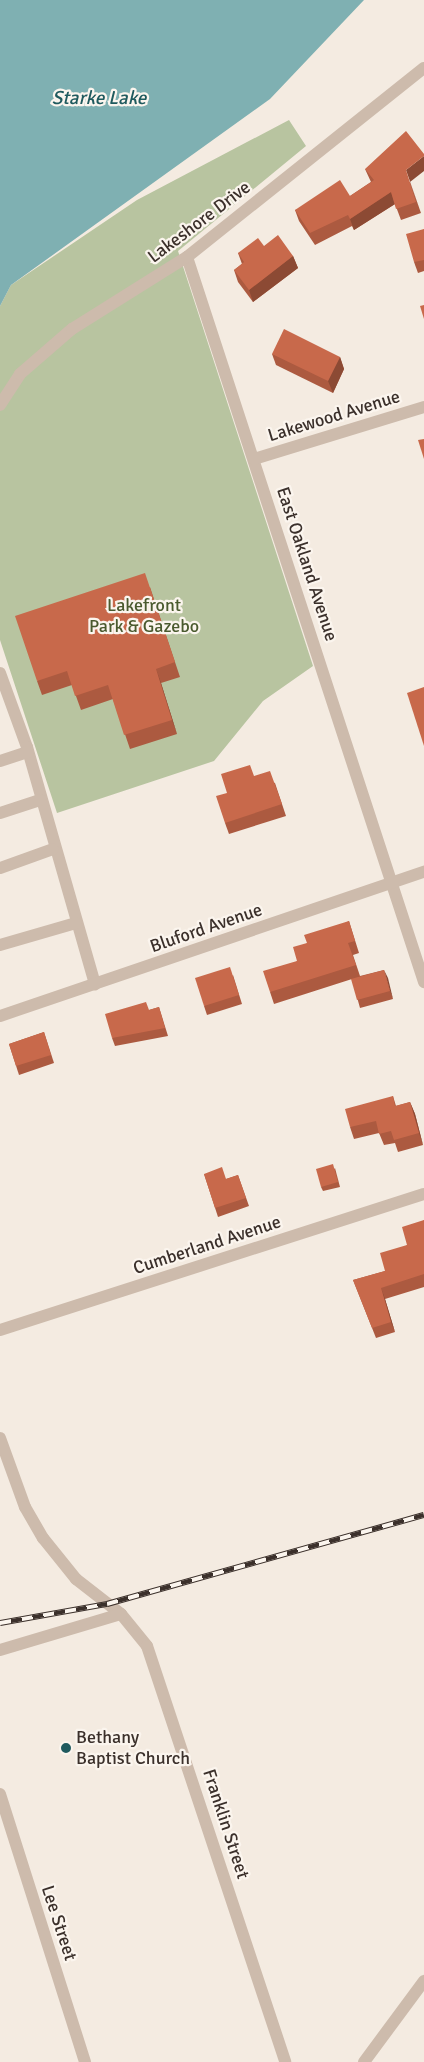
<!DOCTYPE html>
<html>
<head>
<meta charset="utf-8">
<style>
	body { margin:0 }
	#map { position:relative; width:424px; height:2062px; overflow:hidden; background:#f4ebe1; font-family:Signika,sans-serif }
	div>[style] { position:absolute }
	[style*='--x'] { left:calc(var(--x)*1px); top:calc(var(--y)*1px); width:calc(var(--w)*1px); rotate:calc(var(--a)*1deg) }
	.green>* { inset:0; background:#b8c4a0 }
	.water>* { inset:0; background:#7fb0b2 }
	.minor>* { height:12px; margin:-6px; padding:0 6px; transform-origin:6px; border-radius:6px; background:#cdbbac }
	.rail>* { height:5.5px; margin-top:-2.75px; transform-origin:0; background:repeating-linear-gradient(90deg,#fbf5ee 0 11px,#3b302b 0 22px); box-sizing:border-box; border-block:1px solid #3b302b }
	.wall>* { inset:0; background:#ac5a40 }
	.shaded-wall>* { inset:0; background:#8c4a34 }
	.building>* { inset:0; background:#c8694b }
	.dots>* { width:14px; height:14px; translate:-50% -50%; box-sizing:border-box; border:2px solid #fbf5ee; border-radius:50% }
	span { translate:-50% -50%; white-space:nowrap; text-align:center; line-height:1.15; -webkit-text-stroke:4.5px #fbf5ee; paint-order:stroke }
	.street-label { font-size:18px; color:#3b302b }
	.park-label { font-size:18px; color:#4a5a2e }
	.poi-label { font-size:18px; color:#3b302b }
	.left { translate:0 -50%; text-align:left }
	.water-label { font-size:19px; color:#1f5a5e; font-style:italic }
</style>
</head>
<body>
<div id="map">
	<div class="green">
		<div style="clip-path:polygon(289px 120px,306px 146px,178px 251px,313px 666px,263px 701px,214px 761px,57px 813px,0 640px,0 306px,11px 285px,137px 200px)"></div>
	</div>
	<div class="water">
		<div style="clip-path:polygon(0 0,364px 0,270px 99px,11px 285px,0 306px)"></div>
	</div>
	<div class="minor">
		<div style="--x:187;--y:257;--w:763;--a:71.9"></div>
		<div style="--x:0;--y:405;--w:37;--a:-57"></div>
		<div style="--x:20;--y:374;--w:69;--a:-40.9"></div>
		<div style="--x:72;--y:329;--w:136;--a:-32.1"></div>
		<div style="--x:187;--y:257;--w:303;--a:-38.6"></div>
		<div style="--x:254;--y:459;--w:178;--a:-17"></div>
		<div style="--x:0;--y:673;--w:79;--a:70"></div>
		<div style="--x:27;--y:747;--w:247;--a:74"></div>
		<div style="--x:0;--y:761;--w:29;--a:-18"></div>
		<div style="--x:0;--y:813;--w:42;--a:-18"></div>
		<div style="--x:0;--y:868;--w:56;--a:-19.7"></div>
		<div style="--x:0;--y:945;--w:79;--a:-16.1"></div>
		<div style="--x:0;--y:1016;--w:448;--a:-18.8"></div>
		<div style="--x:0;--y:1330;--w:445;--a:-17.8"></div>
		<div style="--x:0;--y:1438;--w:73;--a:70.1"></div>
		<div style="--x:25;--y:1507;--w:36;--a:60"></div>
		<div style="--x:43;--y:1538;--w:53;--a:51.2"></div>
		<div style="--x:76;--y:1579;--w:57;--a:37.9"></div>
		<div style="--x:121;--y:1614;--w:41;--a:50.9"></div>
		<div style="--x:147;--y:1646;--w:438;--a:71.6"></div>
		<div style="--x:0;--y:1650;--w:126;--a:-16.6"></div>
		<div style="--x:0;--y:1794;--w:281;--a:72.4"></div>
		<div style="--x:364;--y:2062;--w:101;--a:-53.5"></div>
	</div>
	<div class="rail">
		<div style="--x:0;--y:1623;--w:109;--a:-10.1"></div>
		<div style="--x:107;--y:1604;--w:329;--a:-15.7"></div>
	</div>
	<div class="wall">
		<div style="clip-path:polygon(365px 169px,410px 182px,421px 213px,401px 220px,395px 204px,354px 230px,352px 226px,315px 245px,299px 221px,295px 210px,350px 196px,371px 182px)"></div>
		<div style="clip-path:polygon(424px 229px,424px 271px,418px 273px,414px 262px)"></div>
		<div style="clip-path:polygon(264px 246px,293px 256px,298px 268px,253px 302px,238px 282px,234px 270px,242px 264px,238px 253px)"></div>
		<div style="clip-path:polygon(272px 354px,340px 357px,344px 369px,333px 393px,276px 365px)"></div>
		<div style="clip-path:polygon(150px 587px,180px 677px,161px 683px,177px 734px,130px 749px,113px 699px,81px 710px,72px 685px,42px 695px,37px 681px)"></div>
		<div style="clip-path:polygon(254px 776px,275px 783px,286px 816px,229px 834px,225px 823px,227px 793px)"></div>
		<div style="clip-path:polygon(349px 921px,359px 953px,353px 955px,360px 976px,384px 970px,393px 999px,360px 1008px,352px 979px,274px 1004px,270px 992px,297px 961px,307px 943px)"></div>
		<div style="clip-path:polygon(233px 975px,242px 1004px,207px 1015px,204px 1006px)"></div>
		<div style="clip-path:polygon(159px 1007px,168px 1036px,115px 1046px,112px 1038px,149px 1010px)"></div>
		<div style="clip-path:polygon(44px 1032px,54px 1063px,19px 1075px,9px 1044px)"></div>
		<div style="clip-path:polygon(393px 1096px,396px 1106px,410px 1102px,415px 1114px,423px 1145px,398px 1152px,395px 1143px,384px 1145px,379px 1133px,354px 1139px,350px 1127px)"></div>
		<div style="clip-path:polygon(335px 1168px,340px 1187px,323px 1191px,321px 1187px)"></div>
		<div style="clip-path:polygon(204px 1174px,226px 1179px,238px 1175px,249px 1206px,218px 1217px)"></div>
		<div style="clip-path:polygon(424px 1220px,424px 1287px,385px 1299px,395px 1332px,376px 1338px,353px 1280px,385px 1271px,407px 1245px)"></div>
	</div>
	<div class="shaded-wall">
		<div style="clip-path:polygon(424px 156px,424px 171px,410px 182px,421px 213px,406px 170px)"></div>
		<div style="clip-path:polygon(391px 192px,395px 204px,354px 230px,350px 219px)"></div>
		<div style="clip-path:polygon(293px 256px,298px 268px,253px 302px,249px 290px)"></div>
		<div style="clip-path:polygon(340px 357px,344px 369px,333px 393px,328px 381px)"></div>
		<div style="clip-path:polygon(156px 669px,161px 683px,177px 734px,172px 720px)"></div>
		<div style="clip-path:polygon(384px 970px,388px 978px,393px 999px,390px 991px)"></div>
		<div style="clip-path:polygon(410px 1102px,415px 1114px,423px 1145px,419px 1133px)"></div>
		<div style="clip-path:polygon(381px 1288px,385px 1299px,395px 1332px,391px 1322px)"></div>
	</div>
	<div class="building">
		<div style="clip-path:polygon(406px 131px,424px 154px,424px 156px,406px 170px,416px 202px,396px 209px,391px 192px,350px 219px,348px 215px,310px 233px,295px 210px,340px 180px,350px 196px,374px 180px,365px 169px)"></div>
		<div style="clip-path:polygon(424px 229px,424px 261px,424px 260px,414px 262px,406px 234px)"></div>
		<div style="clip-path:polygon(278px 235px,293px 256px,249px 290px,234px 270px,244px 262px,238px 253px,258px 238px,264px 246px)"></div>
		<div style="clip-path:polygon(424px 305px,424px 319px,420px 306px)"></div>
		<div style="clip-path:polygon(284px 329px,340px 357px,328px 381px,272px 354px)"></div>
		<div style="clip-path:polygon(424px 439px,424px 459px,418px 440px)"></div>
		<div style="clip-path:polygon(145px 573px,175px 662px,156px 669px,172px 720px,124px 735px,108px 685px,75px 696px,67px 671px,37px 681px,15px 616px)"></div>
		<div style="clip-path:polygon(424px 687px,424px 746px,407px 693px)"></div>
		<div style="clip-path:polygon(250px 765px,254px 776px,270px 771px,282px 804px,225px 823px,216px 796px,227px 793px,221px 774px)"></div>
		<div style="clip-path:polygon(349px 921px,355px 941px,348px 943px,356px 965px,270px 992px,263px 971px,297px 961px,293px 947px,307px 943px,304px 935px)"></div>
		<div style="clip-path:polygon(230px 967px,239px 995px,204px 1006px,195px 978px)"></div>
		<div style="clip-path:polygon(384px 970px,390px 991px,357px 1000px,351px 979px)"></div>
		<div style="clip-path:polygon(146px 1002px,149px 1010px,159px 1007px,165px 1028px,112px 1038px,105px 1014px)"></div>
		<div style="clip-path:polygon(44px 1032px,51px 1055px,16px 1066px,9px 1044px)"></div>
		<div style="clip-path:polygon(393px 1096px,395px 1106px,410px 1102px,419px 1133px,394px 1140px,391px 1131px,379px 1134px,376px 1121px,350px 1127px,345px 1109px)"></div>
		<div style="clip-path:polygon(333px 1164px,338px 1182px,321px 1187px,316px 1169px)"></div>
		<div style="clip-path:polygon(222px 1167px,226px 1179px,238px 1175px,246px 1198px,215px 1208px,204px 1174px)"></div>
		<div style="clip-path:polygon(424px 1220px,424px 1274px,381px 1288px,391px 1322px,372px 1328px,353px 1280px,385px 1271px,380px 1253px,407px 1245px,402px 1227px)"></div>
	</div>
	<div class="dots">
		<div style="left:66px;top:1748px;background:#1f5a5e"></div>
	</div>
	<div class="street-label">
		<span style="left:199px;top:222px;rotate:-37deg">Lakeshore Drive</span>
		<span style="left:334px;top:416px;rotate:-17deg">Lakewood Avenue</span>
		<span style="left:307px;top:564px;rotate:72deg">East Oakland Avenue</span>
		<span style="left:206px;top:928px;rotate:-19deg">Bluford Avenue</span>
		<span style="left:207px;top:1245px;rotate:-18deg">Cumberland Avenue</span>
		<span style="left:226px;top:1824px;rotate:72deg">Franklin Street</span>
		<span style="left:59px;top:1923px;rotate:72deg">Lee Street</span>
	</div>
	<div class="park-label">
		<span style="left:144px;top:616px">Lakefront<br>Park &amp; Gazebo</span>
	</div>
	<div class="poi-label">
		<span class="left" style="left:76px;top:1748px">Bethany<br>Baptist Church</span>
	</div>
	<div class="water-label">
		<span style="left:99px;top:99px">Starke Lake</span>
	</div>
</div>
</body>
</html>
